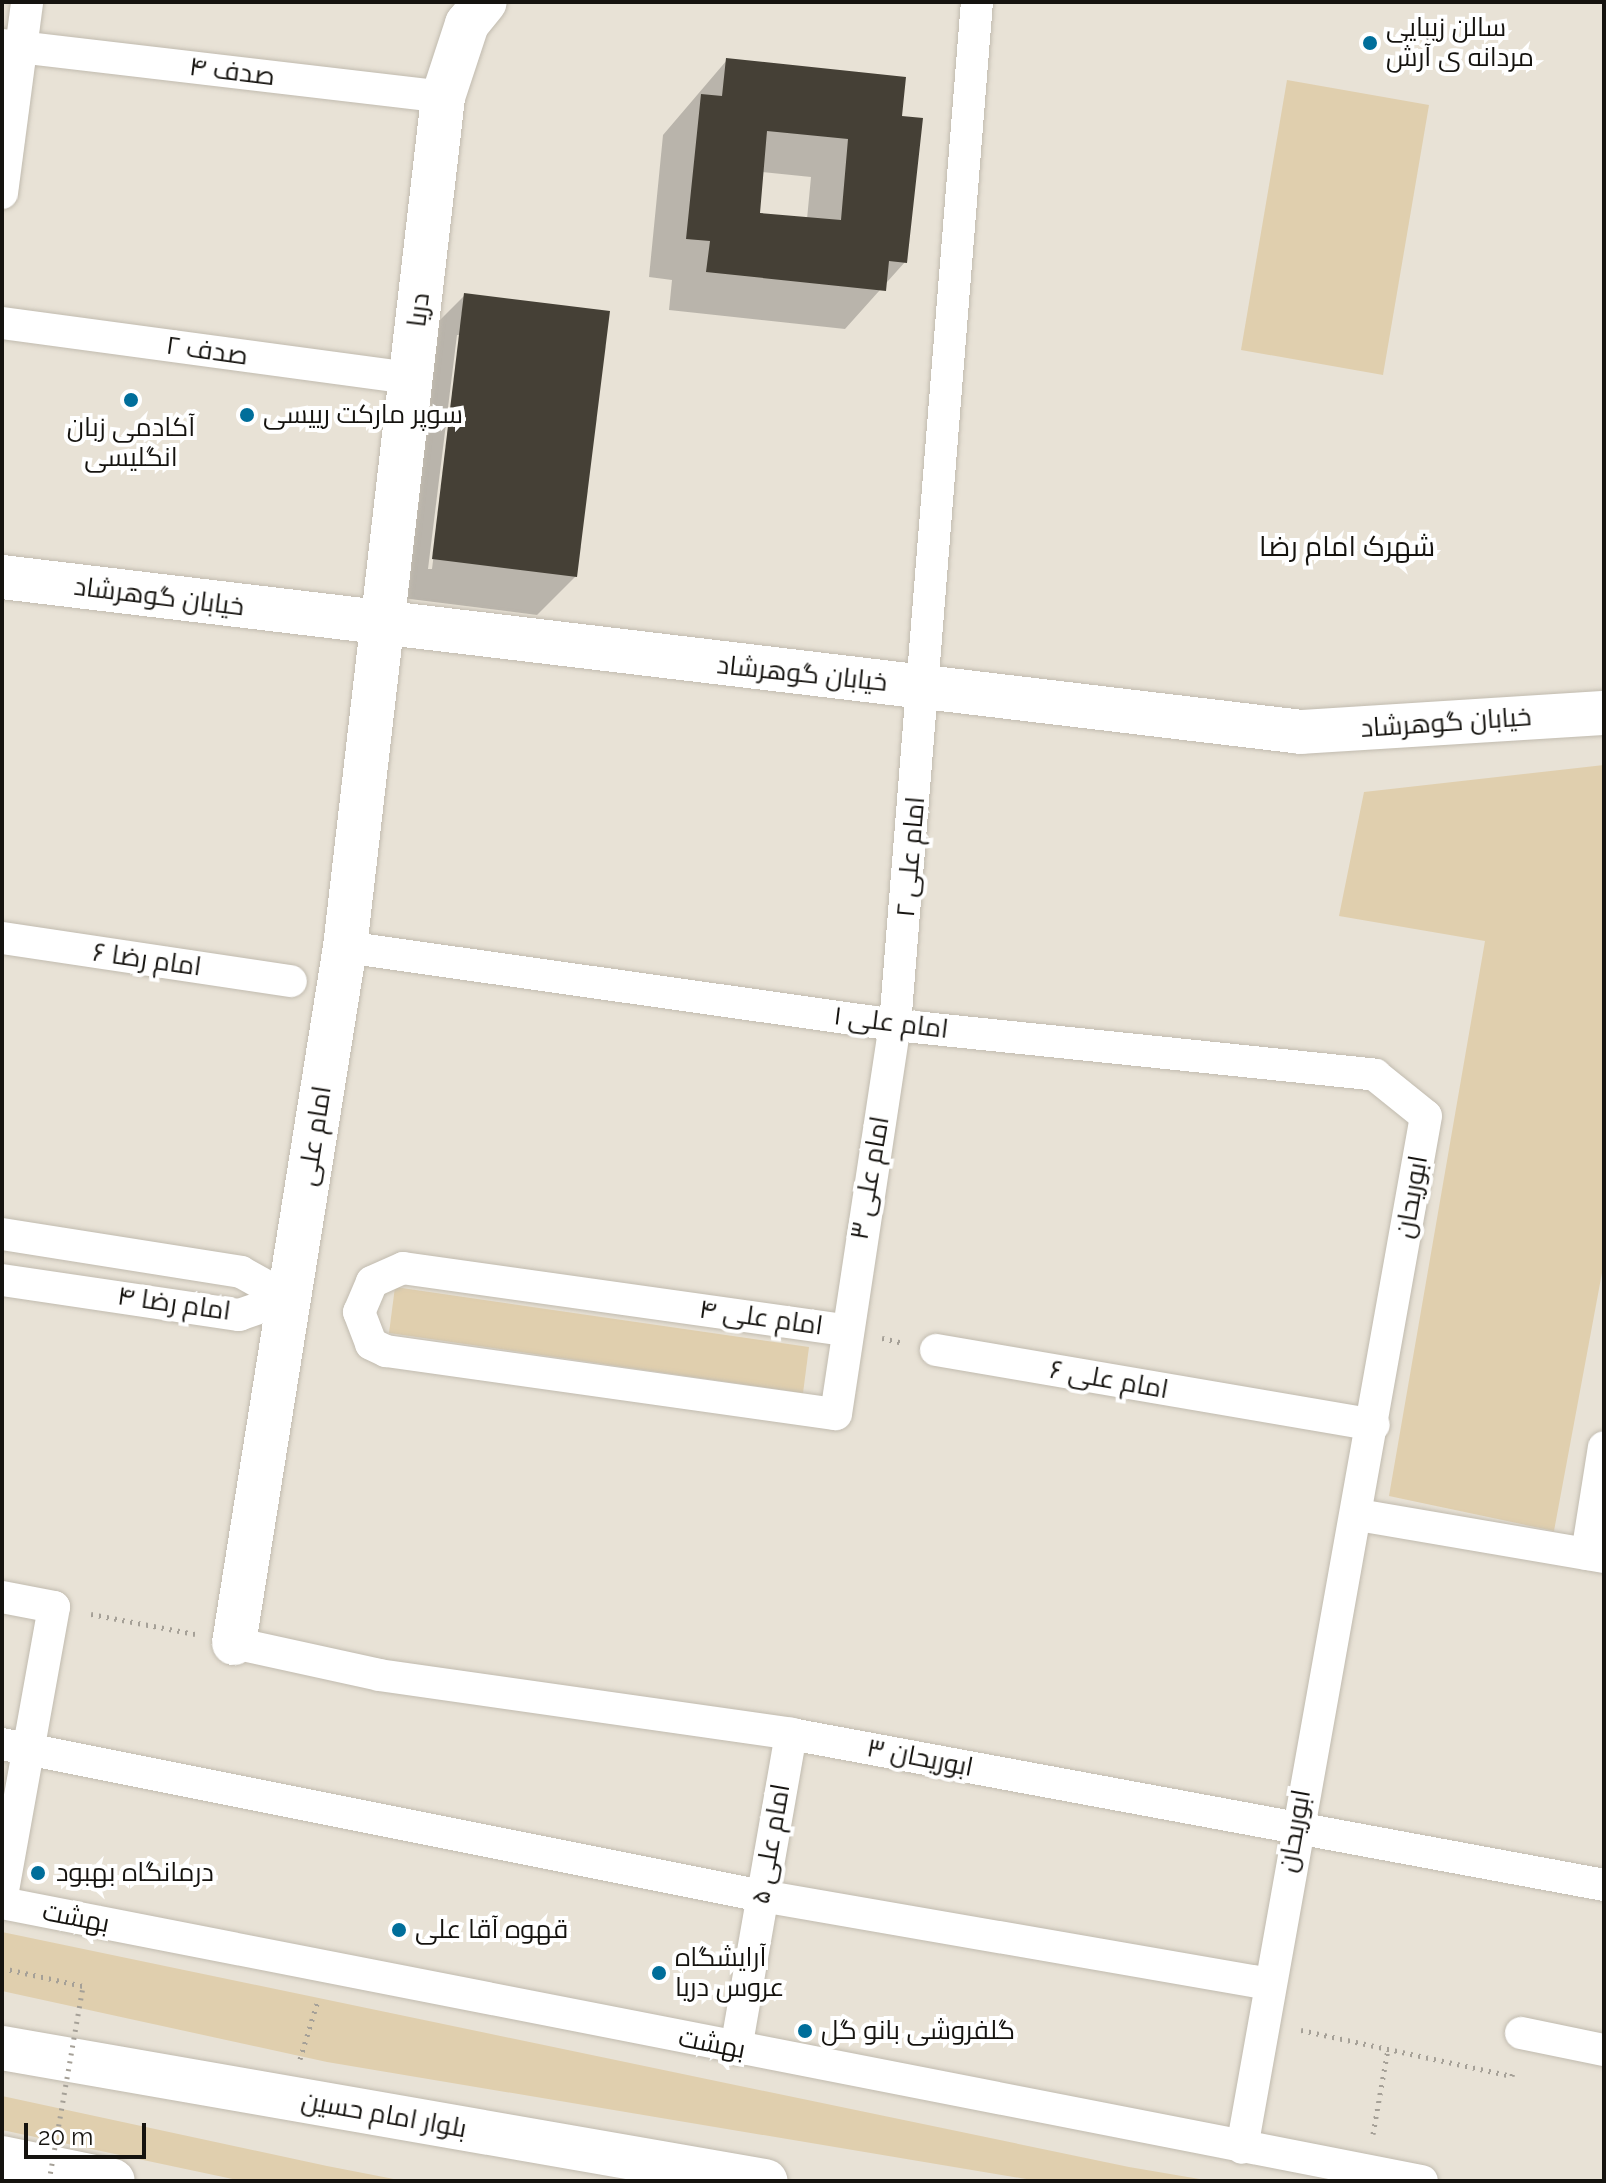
<!DOCTYPE html>
<html>
<head>
<meta charset="utf-8">
<style>
	body { margin:0 }
	#map { position:relative; width:1606px; height:2183px; overflow:hidden; background:#e8e2d6; font-family:Raleway,Cairo,sans-serif }
	div>[style] { position:absolute }
	[style*='--x'] { left:calc(var(--x)*1px); top:calc(var(--y)*1px); width:calc(var(--w)*1px); rotate:calc(var(--a)*1deg) }
	.green>* { inset:0; background:#e0cfae }
	.shadow>* { inset:0; background:#0003 }
	.building>* { inset:0; background:#454036 }
	.path>* { height:5px; margin-top:-2.5px; transform-origin:0; background:repeating-linear-gradient(90deg,#a5a097 0 2px,transparent 0 8px) }
	.roads { filter:drop-shadow(0 0 2px #c1bbaf) drop-shadow(0 0 2px #c1bbaf) }
	.street>* { height:32px; margin:-16px; padding:0 16px; transform-origin:16px; border-radius:16px; background:#fff }
	.secondary>* { height:44px; margin:-22px; padding:0 22px; transform-origin:22px; border-radius:22px; background:#fff }
	.primary>* { height:44px; margin:-22px; padding:0 22px; transform-origin:22px; border-radius:22px; background:#fff }
	.path-bridge>* { height:5px; margin-top:-2.5px; transform-origin:0; background:repeating-linear-gradient(90deg,#a5a097 0 2px,transparent 0 8px) }
	.dots>* { width:22px; height:22px; translate:-50% -50%; box-sizing:border-box; border:4px solid #fff; border-radius:50% }
	span { translate:-50% -50%; white-space:nowrap; text-align:center; line-height:1.15; -webkit-text-stroke:8px #fff; paint-order:stroke }
	.poi-label { font-size:26px; color:#15130f }
	.left { translate:0 -50%; text-align:left }
	.street-label { font-size:26px; color:#15130f }
	.neighbourhood-label { font-size:28px; color:#15130f }
	.frame { position:absolute; inset:0; border:4px solid #15130f; pointer-events:none }
	.scale { position:absolute; left:24px; top:2123px; width:122px; height:36px; box-sizing:border-box; border:4px solid #15130f; border-top:0; padding-left:10px; font-size:24px; line-height:28px; white-space:nowrap; color:#15130f; -webkit-text-stroke:6px #fff; paint-order:stroke }
</style>
</head>
<body>
<div id="map">
	<div class="green">
		<div style="clip-path:polygon(1287px 80px,1429px 105px,1383px 375px,1241px 350px)"></div>
		<div style="clip-path:polygon(1604px 765px,1604px 1262px,1554px 1531px,1389px 1496px,1485px 941px,1339px 916px,1364px 792px)"></div>
		<div style="clip-path:polygon(395px 1287px,809px 1347px,803px 1393px,389px 1333px)"></div>
		<div style="clip-path:polygon(2px 1932px,1129px 2167px,1211px 2181px,1038px 2181px,327px 2062px,2px 1991px)"></div>
		<div style="clip-path:polygon(2px 2096px,327px 2166px,404px 2181px,242px 2181px,2px 2130px)"></div>
	</div>
	<div class="shadow">
		<div style="clip-path:polygon(evenodd,727px 60px,900px 117px,905px 262px,845px 329px,669px 310px,672px 280px,649px 277px,663px 135px,727px 60px,762px 172px,811px 177px,807px 219px,758px 215px,762px 172px)"></div>
		<div style="clip-path:polygon(evenodd,465px 295px,576px 576px,537px 615px,394px 597px,426px 334px,465px 295px,457px 335px,461px 335px,432px 569px,428px 569px,457px 335px)"></div>
	</div>
	<div class="building">
		<div style="clip-path:polygon(evenodd,726px 58px,906px 77px,902px 116px,923px 118px,907px 263px,889px 261px,886px 291px,706px 272px,710px 241px,686px 239px,701px 94px,722px 96px,726px 58px,767px 131px,848px 139px,841px 220px,760px 213px,767px 131px)"></div>
		<div style="clip-path:polygon(464px 293px,610px 311px,577px 577px,432px 559px)"></div>
	</div>
	<div class="path">
		<div style="--x:882;--y:1338;--w:22;--a:13"></div>
		<div style="--x:91;--y:1614;--w:106;--a:10.9"></div>
		<div style="--x:2;--y:1968;--w:83;--a:12.5"></div>
		<div style="--x:1301;--y:2030;--w:216;--a:12.3"></div>
		<div style="--x:1512;--y:2076;--w:6;--a:-81"></div>
		<div style="--x:300;--y:2059;--w:62;--a:-73"></div>
		<div style="--x:1373;--y:2134;--w:86;--a:-80"></div>
	</div>
	<div class="roads">
		<div class="street">
			<div style="--x:2;--y:45;--w:444;--a:6.7"></div>
			<div style="--x:2;--y:193;--w:193;--a:-82.5"></div>
			<div style="--x:2;--y:323;--w:413;--a:7.7"></div>
			<div style="--x:2;--y:938;--w:292;--a:8.5"></div>
			<div style="--x:345;--y:947;--w:556;--a:8.07"></div>
			<div style="--x:895;--y:1025;--w:483;--a:5.9"></div>
			<div style="--x:1375;--y:1075;--w:65;--a:38.8"></div>
			<div style="--x:1426;--y:1116;--w:1048;--a:100.11"></div>
			<div style="--x:2;--y:1234;--w:242;--a:9"></div>
			<div style="--x:241;--y:1272;--w:54;--a:29"></div>
			<div style="--x:2;--y:1280;--w:240;--a:8.4"></div>
			<div style="--x:239;--y:1315;--w:52;--a:-19.1"></div>
			<div style="--x:844;--y:1330;--w:445;--a:-172"></div>
			<div style="--x:403;--y:1268;--w:34;--a:156"></div>
			<div style="--x:372;--y:1282;--w:33;--a:113"></div>
			<div style="--x:359;--y:1312;--w:34;--a:69"></div>
			<div style="--x:371;--y:1344;--w:17;--a:25"></div>
			<div style="--x:386;--y:1351;--w:454;--a:8"></div>
			<div style="--x:836;--y:1414;--w:393;--a:-81.4"></div>
			<div style="--x:895;--y:1025;--w:1026;--a:-85.42"></div>
			<div style="--x:936;--y:1350;--w:444;--a:9.7"></div>
			<div style="--x:1358;--y:1515;--w:250;--a:9.7"></div>
			<div style="--x:1587;--y:1554;--w:108;--a:-81"></div>
			<div style="--x:2;--y:1597;--w:53;--a:10.9"></div>
			<div style="--x:54;--y:1607;--w:293;--a:100.2"></div>
			<div style="--x:234;--y:1643;--w:148;--a:12.4"></div>
			<div style="--x:379;--y:1675;--w:416;--a:8.1"></div>
			<div style="--x:791;--y:1734;--w:827;--a:10.52"></div>
			<div style="--x:2;--y:1744;--w:775;--a:11.31"></div>
			<div style="--x:762;--y:1896;--w:516;--a:9.83"></div>
			<div style="--x:2;--y:1903;--w:1447;--a:11.08"></div>
			<div style="--x:1521;--y:2033;--w:85;--a:11.6"></div>
			<div style="--x:736;--y:2049;--w:320;--a:-80.1"></div>
		</div>
		<div class="secondary">
			<div style="--x:2;--y:577;--w:1308;--a:6.8"></div>
			<div style="--x:1301;--y:732;--w:304;--a:-3.6"></div>
			<div style="--x:234;--y:1643;--w:705;--a:-80.94"></div>
			<div style="--x:345;--y:947;--w:856;--a:-83.42"></div>
			<div style="--x:443;--y:97;--w:77;--a:-71.8"></div>
			<div style="--x:467;--y:24;--w:28;--a:-51"></div>
		</div>
		<div class="primary">
			<div style="--x:2;--y:2048;--w:775;--a:9.89"></div>
			<div style="--x:2;--y:2158;--w:113;--a:11.7"></div>
		</div>
	</div>
	<div class="path-bridge">
		<div style="--x:49;--y:2181;--w:198;--a:-80.1"></div>
	</div>
	<div class="dots">
		<div style="left:1370px;top:43px;background:#006e9a"></div>
		<div style="left:131px;top:400px;background:#006e9a"></div>
		<div style="left:247px;top:415px;background:#006e9a"></div>
		<div style="left:38px;top:1873px;background:#006e9a"></div>
		<div style="left:399px;top:1930px;background:#006e9a"></div>
		<div style="left:659px;top:1973px;background:#006e9a"></div>
		<div style="left:805px;top:2031px;background:#006e9a"></div>
	</div>
	<div class="poi-label">
		<span class="left" style="left:1386px;top:43px">سالن زیبایی<br>مردانه ی آرش</span>
		<span class="left" style="left:263px;top:415px">سوپر مارکت رییسی</span>
		<span style="left:131px;top:443px">آکادمی زبان<br>انگلیسی</span>
		<span class="left" style="left:56px;top:1873px">درمانگاه بهبود</span>
		<span class="left" style="left:415px;top:1930px">قهوه آقا علی</span>
		<span class="left" style="left:675px;top:1973px">آرایشگاه<br>عروس دریا</span>
		<span class="left" style="left:821px;top:2031px">گلفروشی بانو گل</span>
	</div>
	<div class="street-label">
		<span style="left:232px;top:72px;rotate:7deg">صدف ۴</span>
		<span style="left:419px;top:310px;rotate:-83deg">دریا</span>
		<span style="left:207px;top:351px;rotate:8deg">صدف ۲</span>
		<span style="left:159px;top:597px;rotate:7deg">خیابان گوهرشاد</span>
		<span style="left:802px;top:674px;rotate:6deg">خیابان گوهرشاد</span>
		<span style="left:1446px;top:723px;rotate:-4deg">خیابان گوهرشاد</span>
		<span style="left:911px;top:857px;rotate:-85deg">امام علی ۲</span>
		<span style="left:147px;top:960px;rotate:8deg">امام رضا ۶</span>
		<span style="left:891px;top:1023px;rotate:7deg">امام علی ۱</span>
		<span style="left:315px;top:1136px;rotate:-81deg">امام علی</span>
		<span style="left:870px;top:1178px;rotate:-80deg">امام علی ۳</span>
		<span style="left:1412px;top:1197px;rotate:-80deg">ابوریحان</span>
		<span style="left:174px;top:1304px;rotate:8deg">امام رضا ۴</span>
		<span style="left:761px;top:1318px;rotate:8deg">امام علی ۴</span>
		<span style="left:1109px;top:1380px;rotate:10deg">امام علی ۶</span>
		<span style="left:920px;top:1758px;rotate:11deg">ابوریحان ۳</span>
		<span style="left:1295px;top:1831px;rotate:-80deg">ابوریحان</span>
		<span style="left:771px;top:1844px;rotate:-80deg">امام علی ۵</span>
		<span style="left:76px;top:1918px;rotate:11deg">بهشت</span>
		<span style="left:712px;top:2044px;rotate:11deg">بهشت</span>
		<span style="left:384px;top:2115px;rotate:10deg">بلوار امام حسین</span>
	</div>
	<div class="neighbourhood-label">
		<span style="left:1347px;top:547px">شهرک امام رضا</span>
	</div>
	<div class="frame"></div>
	<div class="scale">20 m</div>
</div>
</body>
</html>
